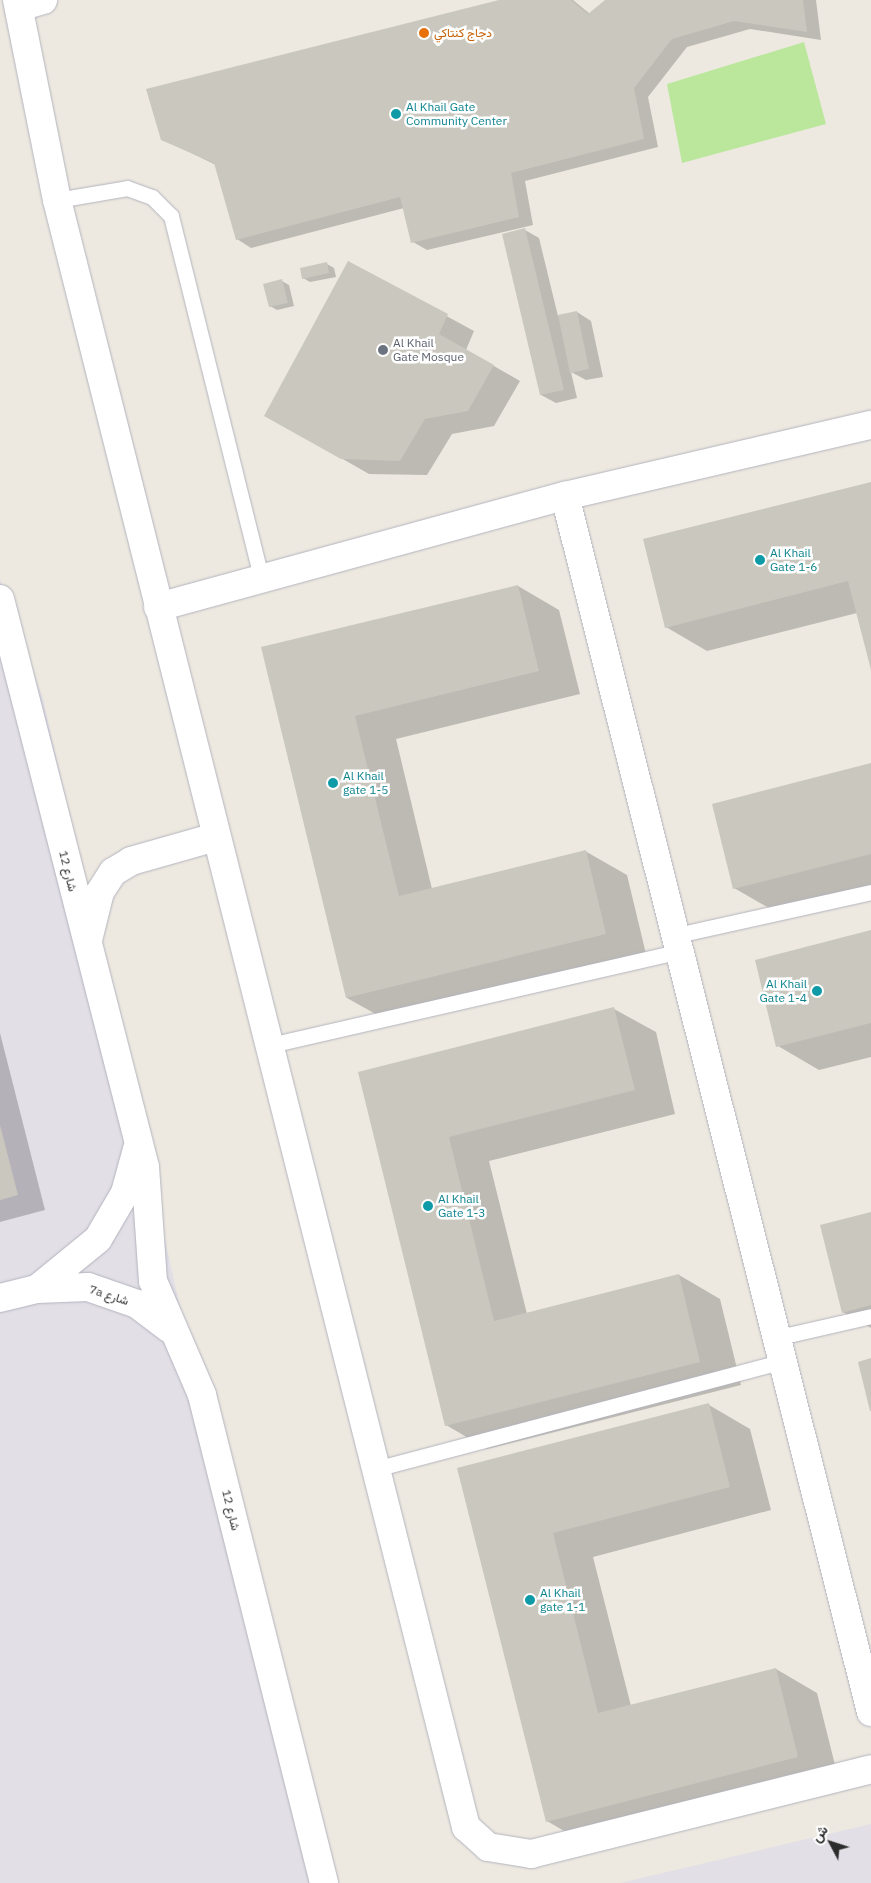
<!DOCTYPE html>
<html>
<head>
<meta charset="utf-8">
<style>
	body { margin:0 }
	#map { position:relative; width:871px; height:1883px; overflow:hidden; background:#ede9e0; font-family:"IBM Plex Sans",Vazirmatn,sans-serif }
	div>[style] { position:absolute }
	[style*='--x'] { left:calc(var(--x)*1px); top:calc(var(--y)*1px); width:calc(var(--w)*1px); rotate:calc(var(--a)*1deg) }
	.industrial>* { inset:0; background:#e2dfe6 }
	.pitch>* { inset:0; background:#bbe79c }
	.shadow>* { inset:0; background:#0003 }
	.building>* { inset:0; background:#c9c7be }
	.roads { filter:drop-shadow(0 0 1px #b3b3bf) drop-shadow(0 0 1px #b3b3bf) }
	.lane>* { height:15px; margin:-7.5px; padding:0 7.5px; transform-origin:7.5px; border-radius:7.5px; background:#fff }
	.street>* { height:28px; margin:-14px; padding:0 14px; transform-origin:14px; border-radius:14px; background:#fff }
	.dots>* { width:14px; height:14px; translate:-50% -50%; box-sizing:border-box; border:2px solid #fff; border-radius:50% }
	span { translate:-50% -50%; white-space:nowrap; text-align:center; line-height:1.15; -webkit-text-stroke:5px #fff; paint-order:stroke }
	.food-label { font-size:12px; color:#c56008 }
	.left { translate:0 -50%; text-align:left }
	.culture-label { font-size:12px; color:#0d838f }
	.right { translate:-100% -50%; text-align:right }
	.worship-label { font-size:12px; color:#5b616d }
	.street-label { font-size:12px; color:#2c2c2c }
	.north { position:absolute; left:806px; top:1818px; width:50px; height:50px; -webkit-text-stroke:4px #fff; paint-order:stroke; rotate:310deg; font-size:14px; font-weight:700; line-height:20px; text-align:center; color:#2c2c2c }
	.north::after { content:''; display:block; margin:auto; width:18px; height:22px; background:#2c2c2c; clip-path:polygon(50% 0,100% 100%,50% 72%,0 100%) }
</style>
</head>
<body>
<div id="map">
	<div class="industrial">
		<div style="clip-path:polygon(0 579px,43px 699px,310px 1883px,0 1883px)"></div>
		<div style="clip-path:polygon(871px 1824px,871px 1883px,620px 1883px)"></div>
	</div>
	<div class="pitch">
		<div style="clip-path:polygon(804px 42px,826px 124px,682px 163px,667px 84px)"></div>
	</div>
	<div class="shadow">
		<div style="clip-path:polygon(504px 0,573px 0,590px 14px,607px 0,816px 0,821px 40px,750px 29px,687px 47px,648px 97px,658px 147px,525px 181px,533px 225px,427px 250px,413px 242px,404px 208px,251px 248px,237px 239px,216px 165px,162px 139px)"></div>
		<div style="clip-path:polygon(525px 230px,539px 238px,558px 316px,577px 312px,591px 321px,603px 377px,586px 380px,571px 372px,577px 398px,556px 403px,541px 395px)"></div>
		<div style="clip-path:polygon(349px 263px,474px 331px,466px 350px,520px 381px,494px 426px,452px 434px,427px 475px,369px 474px,266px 415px)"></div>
		<div style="clip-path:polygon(327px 264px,334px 268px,336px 277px,310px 282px,303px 278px)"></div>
		<div style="clip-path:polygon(282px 281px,289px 285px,294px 306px,277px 310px,270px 306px)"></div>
		<div style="clip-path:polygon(871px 483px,871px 667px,857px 613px,707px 651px,666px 627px)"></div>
		<div style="clip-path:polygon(518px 586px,559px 610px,580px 694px,396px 739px,432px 889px,585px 851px,627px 875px,647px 958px,388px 1021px,347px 998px,263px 648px)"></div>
		<div style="clip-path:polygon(871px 765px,871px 887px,776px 912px,734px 888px)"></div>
		<div style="clip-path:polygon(871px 931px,871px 1057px,819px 1070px,778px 1046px)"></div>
		<div style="clip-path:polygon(614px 1009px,656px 1032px,675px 1114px,489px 1161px,527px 1314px,679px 1275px,720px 1299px,741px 1385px,487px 1449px,446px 1425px,359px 1073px)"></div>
		<div style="clip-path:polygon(0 1033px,45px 1210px,0 1222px)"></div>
		<div style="clip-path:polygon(871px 1213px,871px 1328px,843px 1312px)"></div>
		<div style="clip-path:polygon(709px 1405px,750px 1429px,771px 1510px,593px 1557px,631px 1706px,776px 1669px,817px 1693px,839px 1781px,588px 1845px,547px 1821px,459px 1469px)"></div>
	</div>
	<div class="building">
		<div style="clip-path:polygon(499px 0,571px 0,588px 14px,605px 0,803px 0,807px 32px,734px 21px,672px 39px,634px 88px,644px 139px,511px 173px,519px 217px,411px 243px,400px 197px,236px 240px,214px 163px,161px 140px,146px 89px)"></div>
		<div style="clip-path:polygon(525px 228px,564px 390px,540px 395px,502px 234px)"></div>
		<div style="clip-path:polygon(348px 261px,448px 314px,439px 334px,494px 365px,468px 411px,425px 419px,400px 461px,341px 459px,264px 416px)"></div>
		<div style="clip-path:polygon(327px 262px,329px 273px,302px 279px,300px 268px)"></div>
		<div style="clip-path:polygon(282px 279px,288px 303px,269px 307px,263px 284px)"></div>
		<div style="clip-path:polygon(577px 311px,589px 369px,570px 373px,558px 315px)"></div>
		<div style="clip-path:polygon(871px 482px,871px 670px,848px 581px,665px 628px,643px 539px)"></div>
		<div style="clip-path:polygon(518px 585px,539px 671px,355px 716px,399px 896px,586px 850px,606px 934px,346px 998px,261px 647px)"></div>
		<div style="clip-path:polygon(871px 763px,871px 854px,733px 889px,712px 804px)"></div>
		<div style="clip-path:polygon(871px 930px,871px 1023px,776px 1047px,755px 960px)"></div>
		<div style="clip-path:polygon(614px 1007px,635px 1090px,449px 1137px,494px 1321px,679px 1274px,700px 1362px,445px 1426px,358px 1072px)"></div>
		<div style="clip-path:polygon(0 1125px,18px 1195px,0 1200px)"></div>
		<div style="clip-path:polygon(871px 1212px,871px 1305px,842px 1313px,820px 1225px)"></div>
		<div style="clip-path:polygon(871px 1358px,871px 1411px,870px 1411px,858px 1362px)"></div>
		<div style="clip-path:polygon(709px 1403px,730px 1487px,553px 1533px,598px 1713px,776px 1668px,798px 1757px,546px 1822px,457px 1468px)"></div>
	</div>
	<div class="roads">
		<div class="lane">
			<div style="--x:57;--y:200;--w:71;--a:-9.7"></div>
			<div style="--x:127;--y:188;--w:27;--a:20"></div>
			<div style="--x:152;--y:197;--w:27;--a:45"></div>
			<div style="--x:171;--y:216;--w:372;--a:76"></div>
			<div style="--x:677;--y:935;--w:199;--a:-12.5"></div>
			<div style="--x:266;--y:1046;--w:426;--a:-12.9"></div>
			<div style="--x:775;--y:1338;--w:98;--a:-12.9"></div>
			<div style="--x:375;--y:1469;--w:420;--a:-14.8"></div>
		</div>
		<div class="street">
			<div style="--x:17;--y:0;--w:204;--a:78.7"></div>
			<div style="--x:57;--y:200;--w:1678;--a:75.89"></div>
			<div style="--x:466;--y:1827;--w:30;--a:42"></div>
			<div style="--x:488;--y:1847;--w:44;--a:9.2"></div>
			<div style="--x:531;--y:1854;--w:350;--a:-14"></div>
			<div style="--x:19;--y:7;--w:25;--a:-16"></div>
			<div style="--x:565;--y:496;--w:1254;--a:75.88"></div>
			<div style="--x:0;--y:599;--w:586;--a:75.68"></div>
			<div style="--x:145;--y:1167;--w:114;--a:86"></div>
			<div style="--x:153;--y:1281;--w:124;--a:66.7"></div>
			<div style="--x:202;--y:1395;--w:503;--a:75.96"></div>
			<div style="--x:158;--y:607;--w:422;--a:-15.3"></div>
			<div style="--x:565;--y:496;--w:314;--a:-13.1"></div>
			<div style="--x:88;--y:940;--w:49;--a:-76"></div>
			<div style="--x:100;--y:892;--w:24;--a:-57"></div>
			<div style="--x:113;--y:872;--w:21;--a:-31"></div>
			<div style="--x:131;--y:861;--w:88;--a:-15.8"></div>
			<div style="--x:38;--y:1288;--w:77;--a:-39.2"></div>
			<div style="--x:98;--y:1239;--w:53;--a:-59.6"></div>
			<div style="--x:125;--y:1193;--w:46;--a:-74.7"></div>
			<div style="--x:0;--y:1298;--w:38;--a:-14"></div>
			<div style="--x:37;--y:1289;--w:51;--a:-2.2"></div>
			<div style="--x:88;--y:1287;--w:52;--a:19.1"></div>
			<div style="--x:137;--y:1304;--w:41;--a:37.1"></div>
		</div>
	</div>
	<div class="dots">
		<div style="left:424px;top:33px;background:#e8710a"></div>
		<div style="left:396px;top:114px;background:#0f9aa8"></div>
		<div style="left:383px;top:350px;background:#6b7280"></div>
		<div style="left:760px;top:560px;background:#0f9aa8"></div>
		<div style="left:333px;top:783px;background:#0f9aa8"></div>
		<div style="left:817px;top:991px;background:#0f9aa8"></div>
		<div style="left:428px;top:1206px;background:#0f9aa8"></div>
		<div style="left:530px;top:1600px;background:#0f9aa8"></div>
	</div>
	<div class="food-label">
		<span class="left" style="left:434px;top:33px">دجاج كنتاكي</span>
	</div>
	<div class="culture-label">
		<span class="left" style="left:406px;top:114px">Al Khail Gate<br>Community Center</span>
		<span class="left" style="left:770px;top:560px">Al Khail<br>Gate 1-6</span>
		<span class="left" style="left:343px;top:783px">Al Khail<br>gate 1-5</span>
		<span class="right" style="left:807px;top:991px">Al Khail<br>Gate 1-4</span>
		<span class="left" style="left:438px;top:1206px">Al Khail<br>Gate 1-3</span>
		<span class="left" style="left:540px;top:1600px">Al Khail<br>gate 1-1</span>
	</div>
	<div class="worship-label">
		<span class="left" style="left:393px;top:350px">Al Khail<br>Gate Mosque</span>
	</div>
	<div class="street-label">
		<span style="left:68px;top:871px;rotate:76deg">شارع 12</span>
		<span style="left:109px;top:1295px;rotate:18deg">7a شارع</span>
		<span style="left:231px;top:1510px;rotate:76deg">شارع 12</span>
	</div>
	<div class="north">ش</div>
</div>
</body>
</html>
